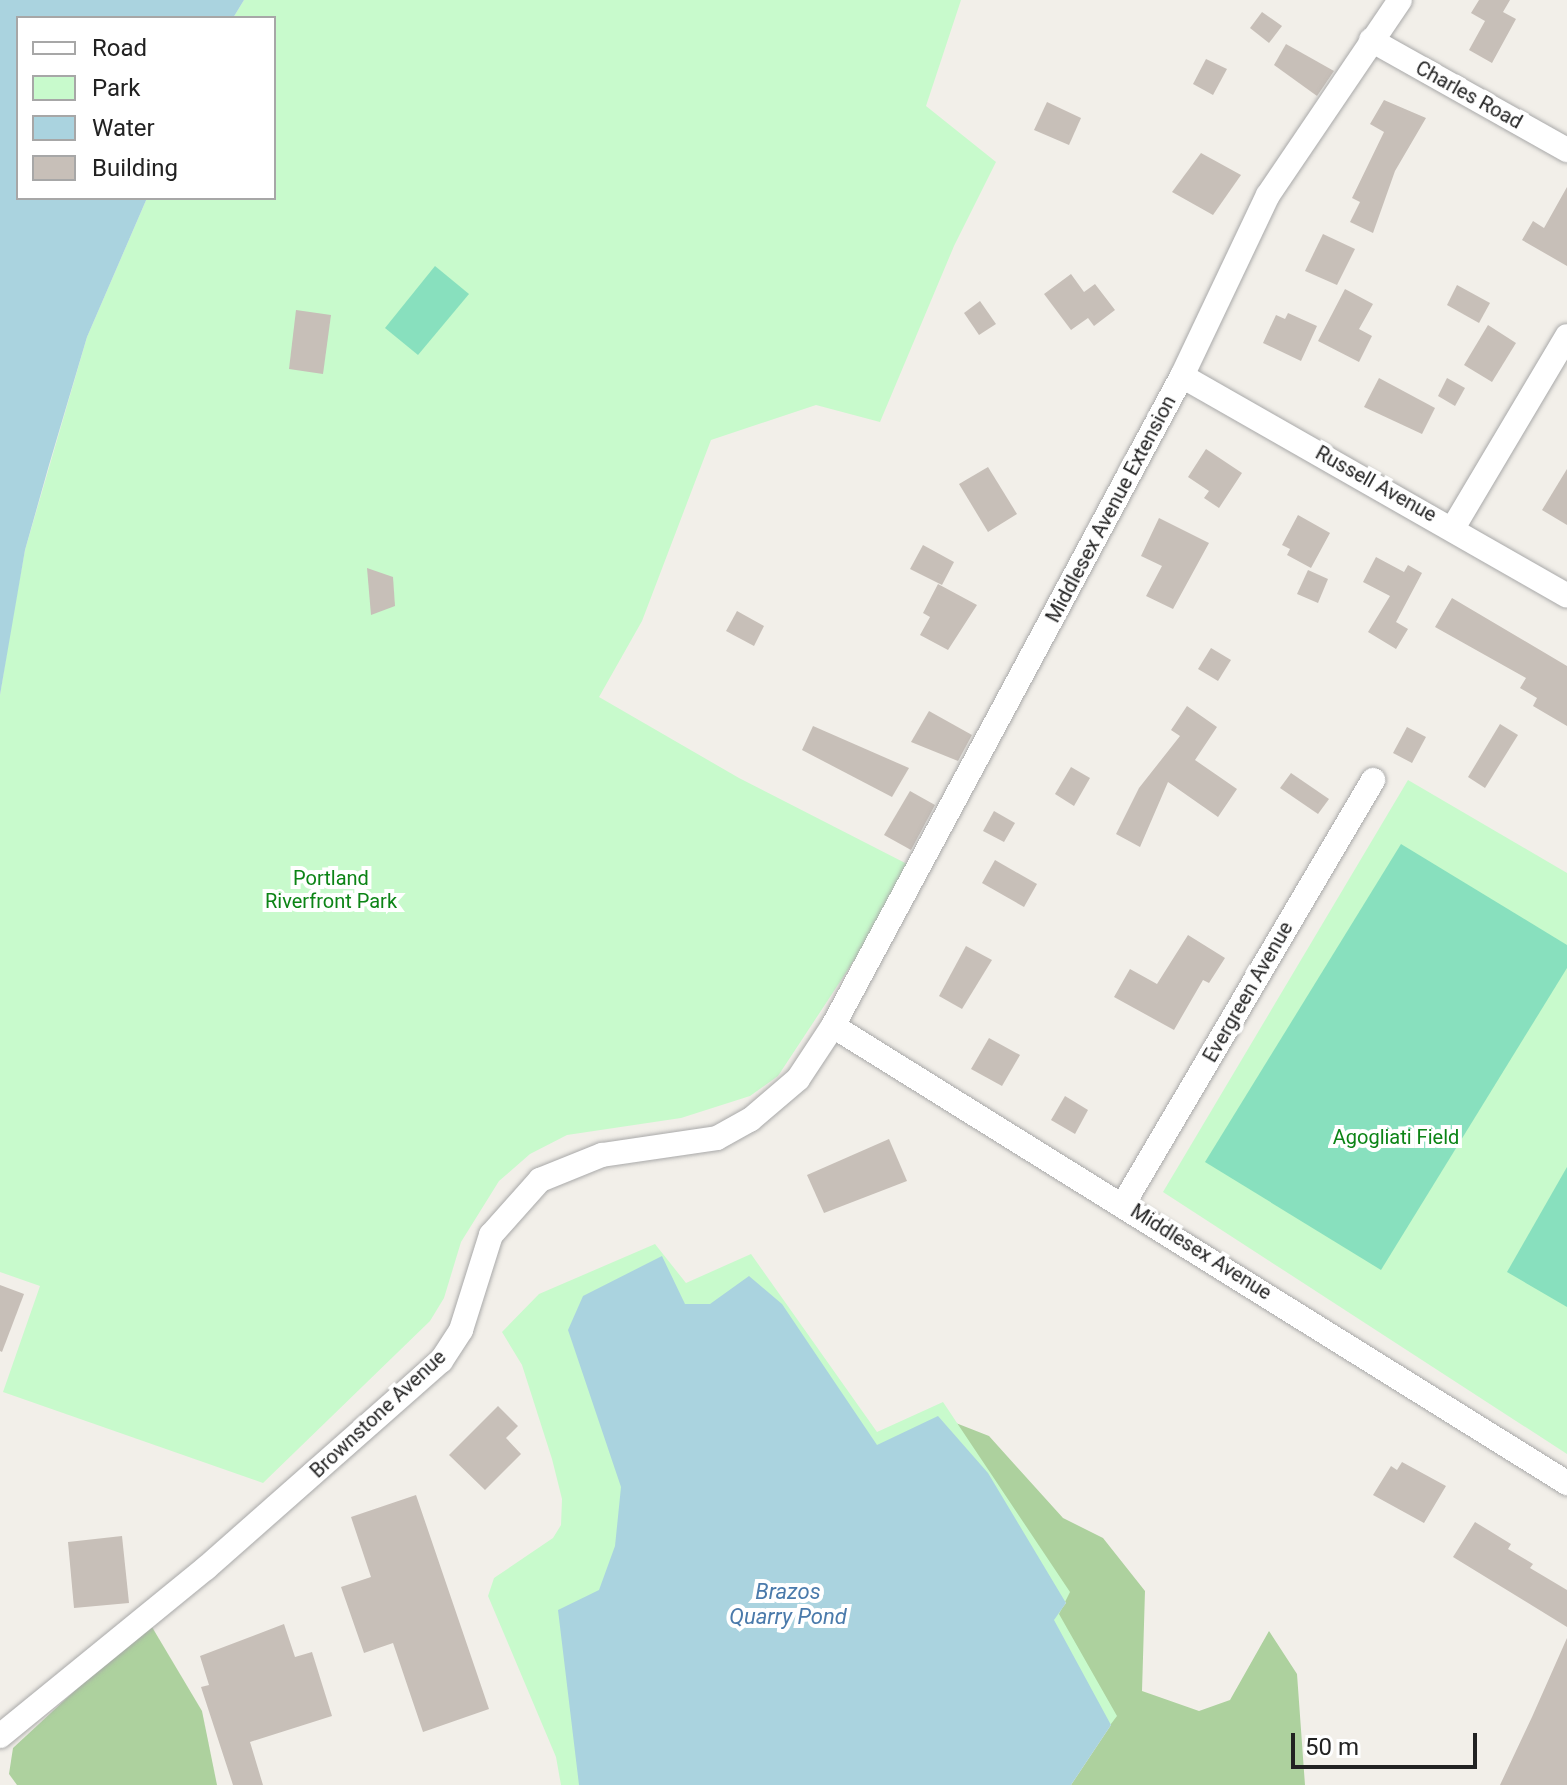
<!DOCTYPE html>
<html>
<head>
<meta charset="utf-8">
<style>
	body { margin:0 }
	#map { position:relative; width:1567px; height:1785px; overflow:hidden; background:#f2efe9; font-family:Roboto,sans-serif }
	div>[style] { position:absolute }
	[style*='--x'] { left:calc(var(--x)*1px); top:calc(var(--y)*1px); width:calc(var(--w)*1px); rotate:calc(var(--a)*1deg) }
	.forest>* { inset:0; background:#add19e }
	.park>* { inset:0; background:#c8facc }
	.pitch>* { inset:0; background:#88e0be }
	.water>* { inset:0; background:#aad3df }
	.building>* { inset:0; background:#c7bfb8 }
	.roads { filter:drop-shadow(0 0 2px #a9a9a9) drop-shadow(0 0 2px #a9a9a9) }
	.minor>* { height:24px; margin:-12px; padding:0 12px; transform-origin:12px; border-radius:12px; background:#fff }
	span { translate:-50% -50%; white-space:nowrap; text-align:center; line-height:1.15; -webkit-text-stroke:8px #fff; paint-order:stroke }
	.street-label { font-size:20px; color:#222 }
	.park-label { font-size:20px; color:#0c8416 }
	.water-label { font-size:22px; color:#4a7aab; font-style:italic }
	.legend { position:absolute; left:16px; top:16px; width:260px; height:184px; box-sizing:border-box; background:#fff; border:2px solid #a7a7a7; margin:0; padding:10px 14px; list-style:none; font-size:24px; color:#222 }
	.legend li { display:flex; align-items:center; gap:16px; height:40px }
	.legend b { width:40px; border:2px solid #a7a7a7 }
	.scale { position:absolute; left:1291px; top:1733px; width:186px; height:36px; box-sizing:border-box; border:4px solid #222; border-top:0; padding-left:10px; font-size:24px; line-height:28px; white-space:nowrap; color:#222; -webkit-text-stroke:6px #fff; paint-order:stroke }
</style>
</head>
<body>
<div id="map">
	<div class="forest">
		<div style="clip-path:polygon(938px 1416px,989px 1436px,1063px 1518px,1103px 1538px,1145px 1591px,1142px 1691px,1199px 1711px,1230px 1700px,1269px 1631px,1297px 1674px,1305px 1785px,1071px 1785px,1111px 1725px,1054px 1619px,1066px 1603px,988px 1473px)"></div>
		<div style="clip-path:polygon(149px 1622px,202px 1711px,217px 1785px,17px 1785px,9px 1774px,13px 1748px)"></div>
	</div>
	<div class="park">
		<div style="clip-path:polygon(244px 0,961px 0,926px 106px,996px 162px,954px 246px,880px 422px,816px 405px,711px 440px,642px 621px,599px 697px,739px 778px,911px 866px,882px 918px,778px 1076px,750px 1096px,681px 1118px,567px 1135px,530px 1154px,499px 1181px,461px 1242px,444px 1298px,430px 1321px,263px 1483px,3px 1392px,40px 1286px,0 1272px,0 695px,11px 626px,25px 550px,87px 337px,147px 198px,274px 198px,274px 18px,233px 18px)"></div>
		<div style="clip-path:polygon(1408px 780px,1567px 873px,1567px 1454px,1163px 1192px)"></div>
		<div style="clip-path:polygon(655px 1244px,686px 1283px,751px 1254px,877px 1432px,943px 1402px,1070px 1592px,1059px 1614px,1117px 1716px,1065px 1785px,561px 1785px,556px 1757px,488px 1596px,494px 1578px,553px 1538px,561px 1525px,562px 1499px,552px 1459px,522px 1365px,502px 1332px,539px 1294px)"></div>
	</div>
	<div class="pitch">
		<div style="clip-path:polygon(435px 266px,469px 294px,418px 355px,385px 328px)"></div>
		<div style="clip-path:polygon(1401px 844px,1567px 945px,1567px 968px,1381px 1270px,1205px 1162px)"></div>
		<div style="clip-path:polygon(1567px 1167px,1567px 1307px,1507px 1272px)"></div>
	</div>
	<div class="water">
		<div style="clip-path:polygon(0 0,244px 0,233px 18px,18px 18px,18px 198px,147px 198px,87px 337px,49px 465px,25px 550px,0 695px)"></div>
		<div style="clip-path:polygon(662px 1256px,685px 1304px,710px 1304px,749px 1276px,782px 1304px,877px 1445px,938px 1416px,988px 1473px,1066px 1603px,1054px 1620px,1111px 1725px,1071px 1785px,579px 1785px,558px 1610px,599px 1590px,615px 1546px,621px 1487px,568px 1330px,583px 1296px)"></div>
	</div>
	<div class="building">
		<div style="clip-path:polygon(1479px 0,1510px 0,1503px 12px,1516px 19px,1492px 63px,1469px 50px,1485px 21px,1471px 13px)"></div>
		<div style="clip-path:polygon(1262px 12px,1282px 26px,1269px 43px,1250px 28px)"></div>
		<div style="clip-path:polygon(1286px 44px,1334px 71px,1317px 96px,1274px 65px)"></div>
		<div style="clip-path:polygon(1206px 59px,1227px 69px,1213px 95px,1193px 84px)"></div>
		<div style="clip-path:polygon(1384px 100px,1426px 118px,1395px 171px,1373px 233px,1350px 222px,1360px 202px,1352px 198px,1384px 132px,1370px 124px)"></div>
		<div style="clip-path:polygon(1047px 102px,1081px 118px,1069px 145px,1034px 130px)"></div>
		<div style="clip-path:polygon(1201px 153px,1241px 175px,1213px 215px,1172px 192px)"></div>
		<div style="clip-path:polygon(1567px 187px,1567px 266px,1522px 240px,1533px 221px,1544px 228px)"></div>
		<div style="clip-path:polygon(1323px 234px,1355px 249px,1337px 285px,1305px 271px)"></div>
		<div style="clip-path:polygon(1071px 274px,1084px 292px,1095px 284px,1115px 310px,1094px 326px,1088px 318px,1071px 330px,1044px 294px)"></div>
		<div style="clip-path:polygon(1457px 285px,1490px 303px,1479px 323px,1447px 305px)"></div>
		<div style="clip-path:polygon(1345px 289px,1373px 304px,1359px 329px,1372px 336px,1359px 362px,1318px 341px)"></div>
		<div style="clip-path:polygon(980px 301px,996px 324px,979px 335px,964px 313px)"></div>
		<div style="clip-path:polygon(296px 310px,331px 315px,323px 374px,289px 369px)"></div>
		<div style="clip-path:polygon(1288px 313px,1317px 326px,1301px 361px,1263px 343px,1276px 315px,1285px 319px)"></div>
		<div style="clip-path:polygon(1488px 325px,1516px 343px,1492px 382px,1464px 365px)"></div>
		<div style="clip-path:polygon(1379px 378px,1435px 408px,1422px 434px,1364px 407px)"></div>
		<div style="clip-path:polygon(1447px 378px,1465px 388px,1455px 406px,1438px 396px)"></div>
		<div style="clip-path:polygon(1206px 449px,1242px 473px,1219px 508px,1204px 498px,1209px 491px,1188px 477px)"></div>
		<div style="clip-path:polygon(988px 467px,1017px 514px,988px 532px,959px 484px)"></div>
		<div style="clip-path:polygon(1567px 469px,1567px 525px,1542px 510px)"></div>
		<div style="clip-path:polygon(1298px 515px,1330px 533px,1311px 568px,1287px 555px,1290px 549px,1282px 545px)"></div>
		<div style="clip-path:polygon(1159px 518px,1209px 543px,1173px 609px,1146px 596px,1162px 566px,1141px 556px)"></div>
		<div style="clip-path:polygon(923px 545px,954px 562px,942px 585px,910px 569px)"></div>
		<div style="clip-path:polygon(1376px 557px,1404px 572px,1408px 565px,1422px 573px,1396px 622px,1408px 629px,1396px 649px,1368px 632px,1390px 596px,1363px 582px)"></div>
		<div style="clip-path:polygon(367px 568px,393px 577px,395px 606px,371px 615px)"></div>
		<div style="clip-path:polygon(1308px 570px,1328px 579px,1318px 603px,1297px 594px)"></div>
		<div style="clip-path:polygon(938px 584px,977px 605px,948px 650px,920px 635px,930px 617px,923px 613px)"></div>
		<div style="clip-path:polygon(1452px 598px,1567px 666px,1567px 726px,1533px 706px,1537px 698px,1520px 688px,1526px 678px,1435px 627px)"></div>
		<div style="clip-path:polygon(737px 611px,764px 626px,754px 646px,726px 631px)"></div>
		<div style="clip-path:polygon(1211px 648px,1231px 660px,1218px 681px,1198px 669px)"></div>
		<div style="clip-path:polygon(1187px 706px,1217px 727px,1195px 760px,1237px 789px,1218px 817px,1168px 782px,1140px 847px,1116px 834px,1139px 788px,1180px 736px,1171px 730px)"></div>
		<div style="clip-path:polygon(929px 711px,972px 735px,958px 761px,911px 742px)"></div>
		<div style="clip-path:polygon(1500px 724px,1518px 735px,1485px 788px,1468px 777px)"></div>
		<div style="clip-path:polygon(813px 726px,909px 768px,892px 797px,802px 750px)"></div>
		<div style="clip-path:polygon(1407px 727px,1426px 737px,1412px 763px,1393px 753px)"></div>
		<div style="clip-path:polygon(1071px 767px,1090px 778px,1074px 806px,1055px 794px)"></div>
		<div style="clip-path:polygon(1291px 773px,1329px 799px,1318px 814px,1280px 788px)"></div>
		<div style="clip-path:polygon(910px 791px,935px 805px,911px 850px,884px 835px)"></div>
		<div style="clip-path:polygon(994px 811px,1015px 823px,1004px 842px,983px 831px)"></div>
		<div style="clip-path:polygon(995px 860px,1037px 884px,1024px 907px,982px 883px)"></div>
		<div style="clip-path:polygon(1188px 935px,1225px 958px,1209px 983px,1203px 980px,1174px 1030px,1114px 997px,1130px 969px,1157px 984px)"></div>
		<div style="clip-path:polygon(966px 946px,992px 960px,962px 1009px,939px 996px)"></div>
		<div style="clip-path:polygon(989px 1038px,1020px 1055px,1002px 1086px,971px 1069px)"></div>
		<div style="clip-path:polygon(1065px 1096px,1088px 1110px,1075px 1134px,1051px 1120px)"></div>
		<div style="clip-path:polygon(889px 1139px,907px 1181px,824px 1213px,807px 1175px)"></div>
		<div style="clip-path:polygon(0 1285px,24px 1294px,2px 1352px,0 1351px)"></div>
		<div style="clip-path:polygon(498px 1406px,518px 1426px,506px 1438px,521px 1454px,485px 1490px,449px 1455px)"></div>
		<div style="clip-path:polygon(1402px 1462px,1446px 1486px,1424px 1523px,1373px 1495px,1391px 1466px,1397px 1470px)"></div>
		<div style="clip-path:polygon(416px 1495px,489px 1709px,423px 1732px,393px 1643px,364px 1653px,341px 1587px,371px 1577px,351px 1517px)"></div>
		<div style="clip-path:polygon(1475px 1522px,1511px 1544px,1508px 1549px,1533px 1564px,1530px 1568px,1567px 1590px,1567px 1627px,1453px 1557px)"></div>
		<div style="clip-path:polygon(122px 1536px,129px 1603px,74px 1608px,68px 1542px)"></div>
		<div style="clip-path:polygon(284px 1624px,295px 1657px,312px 1652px,332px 1716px,250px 1742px,263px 1785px,233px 1785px,201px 1687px,209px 1685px,200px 1656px)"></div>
		<div style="clip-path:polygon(1567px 1638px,1567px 1785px,1500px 1785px,1532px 1717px)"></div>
	</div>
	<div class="roads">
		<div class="minor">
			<div style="--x:1371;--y:40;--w:225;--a:29.3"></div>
			<div style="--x:1182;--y:376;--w:443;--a:29.7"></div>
			<div style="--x:1453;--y:528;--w:223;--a:-59.3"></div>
			<div style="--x:833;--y:1026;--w:865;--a:31.91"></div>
			<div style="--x:1124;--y:1203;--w:491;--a:-59.5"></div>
			<div style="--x:0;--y:1736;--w:266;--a:-39.2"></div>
			<div style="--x:206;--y:1568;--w:313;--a:-41.4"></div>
			<div style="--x:441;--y:1361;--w:37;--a:-57"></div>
			<div style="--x:461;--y:1330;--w:100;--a:-72.5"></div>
			<div style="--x:491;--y:1235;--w:74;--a:-48.3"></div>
			<div style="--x:540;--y:1180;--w:67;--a:-22"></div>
			<div style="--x:602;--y:1155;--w:116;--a:-8.4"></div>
			<div style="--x:717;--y:1138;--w:38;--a:-29"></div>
			<div style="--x:750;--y:1120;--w:63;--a:-40.5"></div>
			<div style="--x:798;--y:1079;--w:64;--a:-56.6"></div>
			<div style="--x:833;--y:1026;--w:738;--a:-61.77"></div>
			<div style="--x:1182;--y:376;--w:200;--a:-64.6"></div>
			<div style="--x:1268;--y:195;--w:235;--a:-55.9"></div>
		</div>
	</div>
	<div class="street-label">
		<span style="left:1469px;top:95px;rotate:29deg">Charles Road</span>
		<span style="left:1376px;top:484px;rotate:29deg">Russell Avenue</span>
		<span style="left:1111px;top:509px;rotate:-62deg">Middlesex Avenue Extension</span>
		<span style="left:1248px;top:992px;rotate:-60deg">Evergreen Avenue</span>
		<span style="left:1201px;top:1252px;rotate:32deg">Middlesex Avenue</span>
		<span style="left:378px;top:1414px;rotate:-43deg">Brownstone Avenue</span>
	</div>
	<div class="park-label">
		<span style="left:331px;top:890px">Portland<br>Riverfront Park</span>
		<span style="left:1396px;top:1137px">Agogliati Field</span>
	</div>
	<div class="water-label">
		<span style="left:788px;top:1604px">Brazos<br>Quarry Pond</span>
	</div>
	<ul class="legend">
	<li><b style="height:10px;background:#fff"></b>Road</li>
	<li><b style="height:22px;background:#c8facc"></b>Park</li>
	<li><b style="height:22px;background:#aad3df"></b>Water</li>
	<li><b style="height:22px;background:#c7bfb8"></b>Building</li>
	</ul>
	<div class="scale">50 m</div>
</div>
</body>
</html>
